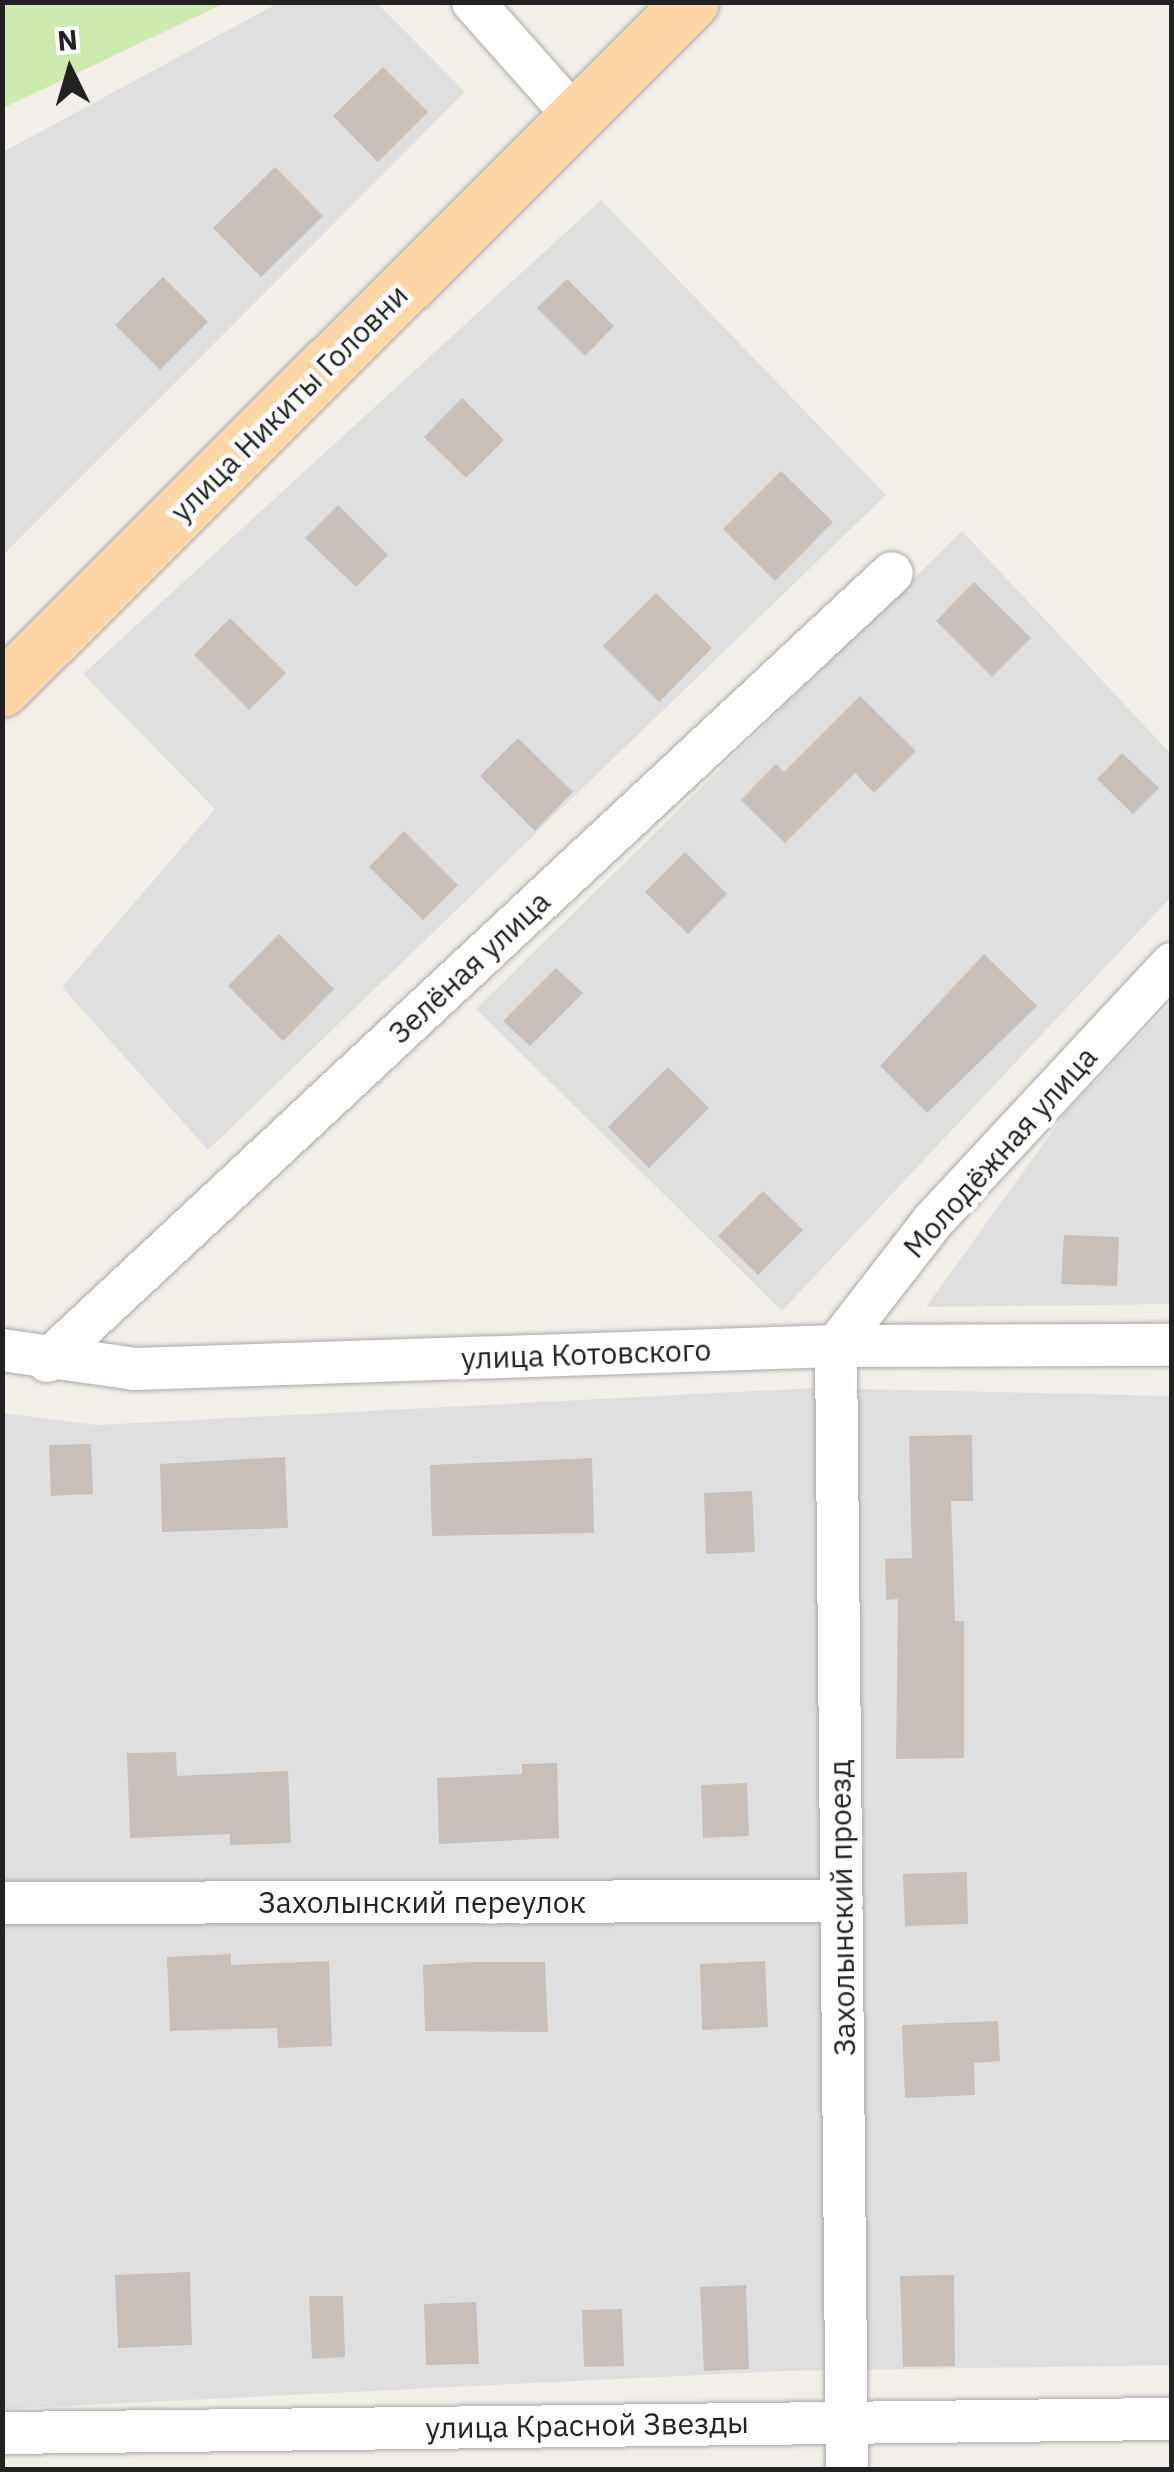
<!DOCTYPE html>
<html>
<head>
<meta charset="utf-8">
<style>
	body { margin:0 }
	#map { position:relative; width:1174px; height:2472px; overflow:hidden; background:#f2efe9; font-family:"IBM Plex Sans",sans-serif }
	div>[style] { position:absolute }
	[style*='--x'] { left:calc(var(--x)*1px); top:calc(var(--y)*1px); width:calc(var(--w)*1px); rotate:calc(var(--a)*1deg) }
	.residential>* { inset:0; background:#e0dfdf }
	.grass>* { inset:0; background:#cdebb0 }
	.building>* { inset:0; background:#c7bfb8 }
	.roads { filter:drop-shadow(0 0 2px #a9a9a9) drop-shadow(0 0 2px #a9a9a9) }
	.minor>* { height:42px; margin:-21px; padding:0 21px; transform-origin:21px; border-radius:21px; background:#fff }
	.major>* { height:55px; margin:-27.5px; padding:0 27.5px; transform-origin:27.5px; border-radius:27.5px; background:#fcd6a4 }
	span { translate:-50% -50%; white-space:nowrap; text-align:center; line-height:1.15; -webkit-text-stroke:9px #fff; paint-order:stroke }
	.street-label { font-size:30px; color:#222 }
	.frame { position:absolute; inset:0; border:5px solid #222; pointer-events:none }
	.north { position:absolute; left:20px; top:20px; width:100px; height:100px; -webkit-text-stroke:8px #fff; paint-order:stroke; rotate:355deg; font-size:28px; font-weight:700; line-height:40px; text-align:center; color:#222 }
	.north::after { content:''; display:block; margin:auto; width:35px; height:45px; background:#222; clip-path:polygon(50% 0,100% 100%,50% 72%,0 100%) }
</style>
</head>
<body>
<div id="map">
	<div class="residential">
		<div style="clip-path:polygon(278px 3px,377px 3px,465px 92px,3px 555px,3px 152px)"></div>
		<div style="clip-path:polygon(601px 200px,886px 495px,208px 1150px,62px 987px,215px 809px,83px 674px)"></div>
		<div style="clip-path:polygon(962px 531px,1171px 754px,1171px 897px,782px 1311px,476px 1009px)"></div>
		<div style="clip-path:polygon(1171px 1003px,1171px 1304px,926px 1307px,1067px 1111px)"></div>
		<div style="clip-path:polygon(814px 1388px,1171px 1396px,1171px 2365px,782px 2371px,3px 2409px,2px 1413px,97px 1425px)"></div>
	</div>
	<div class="grass">
		<div style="clip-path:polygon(3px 2px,225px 2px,225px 3px,3px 108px)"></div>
	</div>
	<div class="building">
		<div style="clip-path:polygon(383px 67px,428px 112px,378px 162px,333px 116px)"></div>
		<div style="clip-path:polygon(275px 167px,323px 216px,261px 277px,213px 228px)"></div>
		<div style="clip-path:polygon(163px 277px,208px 322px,160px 370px,115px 325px)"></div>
		<div style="clip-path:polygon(567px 279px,614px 326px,585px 356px,537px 308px)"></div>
		<div style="clip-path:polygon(462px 398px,504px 440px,466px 478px,424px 437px)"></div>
		<div style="clip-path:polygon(781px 471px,833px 522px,775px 581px,723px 529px)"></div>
		<div style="clip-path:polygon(338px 505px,388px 555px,356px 587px,305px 538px)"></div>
		<div style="clip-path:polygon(974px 582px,1031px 638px,992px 677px,936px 621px)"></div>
		<div style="clip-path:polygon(656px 593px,712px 648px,659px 702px,603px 646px)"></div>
		<div style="clip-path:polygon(230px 618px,286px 673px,249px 710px,194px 655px)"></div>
		<div style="clip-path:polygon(860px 696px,916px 751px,874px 793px,855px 773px,785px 843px,741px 800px,776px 764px,784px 772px)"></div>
		<div style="clip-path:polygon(518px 738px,573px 792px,535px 831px,480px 776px)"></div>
		<div style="clip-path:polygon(1122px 753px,1159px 788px,1133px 814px,1097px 779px)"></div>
		<div style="clip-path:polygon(404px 831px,458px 885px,423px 920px,369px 867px)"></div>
		<div style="clip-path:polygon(685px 852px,727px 894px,688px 934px,645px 892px)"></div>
		<div style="clip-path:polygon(279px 934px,334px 989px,283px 1041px,228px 986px)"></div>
		<div style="clip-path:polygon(984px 954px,1037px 1006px,927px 1113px,880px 1066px)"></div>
		<div style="clip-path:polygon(556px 968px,583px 993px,530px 1046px,503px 1021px)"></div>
		<div style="clip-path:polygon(668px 1067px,709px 1108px,649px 1168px,608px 1127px)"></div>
		<div style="clip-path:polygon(763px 1191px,803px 1230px,758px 1275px,718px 1236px)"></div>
		<div style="clip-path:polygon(1064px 1235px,1119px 1237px,1117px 1286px,1061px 1284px)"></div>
		<div style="clip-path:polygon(972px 1435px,973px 1501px,951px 1501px,955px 1621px,964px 1621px,964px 1758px,896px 1759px,898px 1599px,886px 1600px,885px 1559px,912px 1558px,909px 1436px)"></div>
		<div style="clip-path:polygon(91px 1444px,93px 1494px,51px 1496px,49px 1445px)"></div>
		<div style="clip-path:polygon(285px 1457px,288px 1528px,162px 1532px,160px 1464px)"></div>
		<div style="clip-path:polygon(592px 1458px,594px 1533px,432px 1536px,430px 1465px)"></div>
		<div style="clip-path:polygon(752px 1491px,755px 1552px,706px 1554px,704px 1493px)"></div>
		<div style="clip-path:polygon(176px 1752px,177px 1776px,288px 1771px,291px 1843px,230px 1845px,230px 1834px,130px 1838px,127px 1753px)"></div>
		<div style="clip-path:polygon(557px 1763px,559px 1838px,439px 1844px,437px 1778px,522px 1774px,522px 1764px)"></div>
		<div style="clip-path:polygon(747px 1783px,749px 1836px,703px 1838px,701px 1785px)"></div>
		<div style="clip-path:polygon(967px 1872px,968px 1924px,905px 1926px,903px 1874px)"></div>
		<div style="clip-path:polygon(231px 1954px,231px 1965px,329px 1961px,332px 2046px,278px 2048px,277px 2028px,170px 2031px,167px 1957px)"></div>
		<div style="clip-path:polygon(765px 1961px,768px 2027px,702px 2030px,700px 1964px)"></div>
		<div style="clip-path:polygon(474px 1962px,545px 1962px,548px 2032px,425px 2031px,423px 1965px)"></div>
		<div style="clip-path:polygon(998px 2021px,1000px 2061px,974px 2063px,975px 2095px,905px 2098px,902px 2025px)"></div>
		<div style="clip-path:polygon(190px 2272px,192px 2345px,118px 2348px,115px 2275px)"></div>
		<div style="clip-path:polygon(954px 2275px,955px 2366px,903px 2367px,900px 2276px)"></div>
		<div style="clip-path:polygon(746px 2285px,749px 2369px,704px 2371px,700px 2287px)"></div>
		<div style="clip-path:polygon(309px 2296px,343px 2296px,345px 2357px,312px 2359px)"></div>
		<div style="clip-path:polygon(476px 2302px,479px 2364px,426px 2365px,424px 2304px)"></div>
		<div style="clip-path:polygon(622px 2309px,624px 2366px,584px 2367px,582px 2310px)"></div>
	</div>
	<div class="roads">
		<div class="minor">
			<div style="--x:473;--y:2;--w:154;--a:48.4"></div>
			<div style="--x:836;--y:1346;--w:1124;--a:89.44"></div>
			<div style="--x:836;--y:1346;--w:158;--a:-52.2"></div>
			<div style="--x:933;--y:1221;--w:351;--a:-47.1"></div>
			<div style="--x:2;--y:1350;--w:134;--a:8.1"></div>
			<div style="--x:135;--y:1369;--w:701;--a:-1.88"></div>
			<div style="--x:836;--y:1346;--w:336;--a:-0.2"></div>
			<div style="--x:47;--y:1361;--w:1155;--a:-43"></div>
			<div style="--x:2;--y:1903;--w:840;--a:-0.14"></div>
			<div style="--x:2;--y:2433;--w:1170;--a:-0.69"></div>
		</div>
		<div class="major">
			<div style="--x:2;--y:689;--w:973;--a:-44.92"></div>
		</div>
	</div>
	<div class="street-label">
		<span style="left:289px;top:403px;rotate:-45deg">улица Никиты Головни</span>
		<span style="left:469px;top:967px;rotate:-43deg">Зелёная улица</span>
		<span style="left:1000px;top:1152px;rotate:-48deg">Молодёжная улица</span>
		<span style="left:586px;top:1354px;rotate:-2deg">улица Котовского</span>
		<span style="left:422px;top:1902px">Захолынский переулок</span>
		<span style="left:842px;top:1908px;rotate:-91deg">Захолынский проезд</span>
		<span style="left:587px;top:2425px;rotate:-1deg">улица Красной Звезды</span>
	</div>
	<div class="frame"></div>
	<div class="north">N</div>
</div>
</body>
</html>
